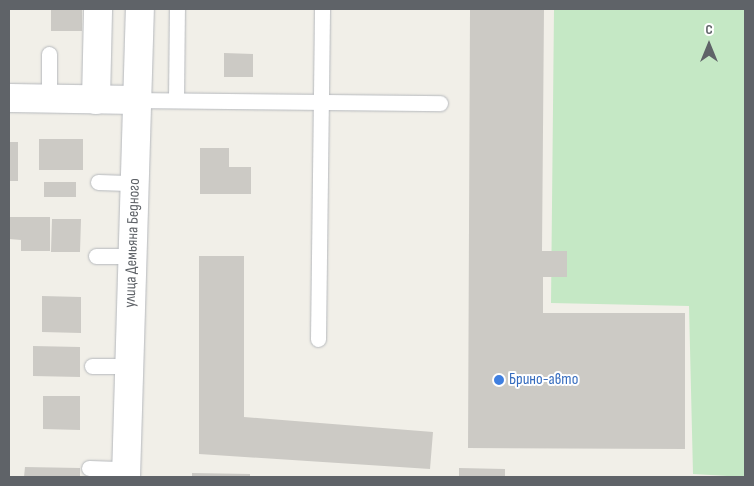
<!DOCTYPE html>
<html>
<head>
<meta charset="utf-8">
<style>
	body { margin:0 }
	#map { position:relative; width:754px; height:486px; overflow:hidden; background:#f1efe8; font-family:"Sofia Sans Condensed",sans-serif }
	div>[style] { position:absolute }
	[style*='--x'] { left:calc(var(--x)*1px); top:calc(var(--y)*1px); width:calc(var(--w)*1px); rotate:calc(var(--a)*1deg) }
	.green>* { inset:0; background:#c5e8c5 }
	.building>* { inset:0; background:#cccac5 }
	.roads { filter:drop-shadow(0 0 1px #b5b8bc) drop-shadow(0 0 1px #b5b8bc) }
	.service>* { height:15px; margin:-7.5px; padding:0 7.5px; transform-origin:7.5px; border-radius:7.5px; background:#fff }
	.minor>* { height:28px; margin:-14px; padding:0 14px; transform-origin:14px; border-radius:14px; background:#fff }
	.secondary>* { height:28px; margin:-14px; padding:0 14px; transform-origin:14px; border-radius:14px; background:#fff }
	.dots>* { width:14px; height:14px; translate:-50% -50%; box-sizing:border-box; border:2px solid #fff; border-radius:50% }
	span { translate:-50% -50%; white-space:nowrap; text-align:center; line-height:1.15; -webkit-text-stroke:4px #fff; paint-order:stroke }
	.street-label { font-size:16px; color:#5f6368 }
	.shop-label { font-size:16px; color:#366cbe }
	.left { translate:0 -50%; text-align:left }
	.frame { position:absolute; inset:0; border:10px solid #5f6368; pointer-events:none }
	.north { position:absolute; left:684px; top:20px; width:50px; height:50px; -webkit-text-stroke:4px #fff; paint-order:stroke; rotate:0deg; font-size:14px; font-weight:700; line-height:20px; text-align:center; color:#5f6368 }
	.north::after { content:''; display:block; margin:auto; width:18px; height:22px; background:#5f6368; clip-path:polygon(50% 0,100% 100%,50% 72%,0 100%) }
</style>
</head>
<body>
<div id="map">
	<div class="green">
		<div style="clip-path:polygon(554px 9px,745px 9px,745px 477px,693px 474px,689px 306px,551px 303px)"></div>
	</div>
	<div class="building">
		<div style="clip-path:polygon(51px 9px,82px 9px,82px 31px,51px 31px)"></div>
		<div style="clip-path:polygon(470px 9px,544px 9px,542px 251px,567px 251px,567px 277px,543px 277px,543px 313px,685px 313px,685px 449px,468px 448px)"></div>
		<div style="clip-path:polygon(224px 53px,253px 54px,253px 77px,224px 77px)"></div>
		<div style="clip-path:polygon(39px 139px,83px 139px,83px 170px,39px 170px)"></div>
		<div style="clip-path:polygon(9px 142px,18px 142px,18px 181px,9px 181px)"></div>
		<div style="clip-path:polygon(200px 148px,229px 148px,229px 167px,251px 167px,251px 194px,200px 194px)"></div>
		<div style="clip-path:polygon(44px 182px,76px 182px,76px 197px,44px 197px)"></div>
		<div style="clip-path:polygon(9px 217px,50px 217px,50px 251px,21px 251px,21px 240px,9px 239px)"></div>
		<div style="clip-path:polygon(52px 219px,81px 219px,80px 252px,51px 252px)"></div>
		<div style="clip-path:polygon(199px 256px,244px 256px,244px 417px,433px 432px,430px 469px,199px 454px)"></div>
		<div style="clip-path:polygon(42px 296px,81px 297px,81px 333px,42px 332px)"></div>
		<div style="clip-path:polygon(33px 346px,80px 347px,80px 377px,33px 376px)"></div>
		<div style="clip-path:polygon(43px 396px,80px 396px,80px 430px,43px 429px)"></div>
		<div style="clip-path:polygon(25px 467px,80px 468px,80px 477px,24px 477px)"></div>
		<div style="clip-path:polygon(459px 468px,505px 469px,505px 477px,459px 477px)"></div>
		<div style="clip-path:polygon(192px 473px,250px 474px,250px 477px,192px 477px)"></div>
	</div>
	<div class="roads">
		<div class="service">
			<div style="--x:49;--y:99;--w:45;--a:-90"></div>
			<div style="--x:138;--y:100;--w:302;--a:0.6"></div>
			<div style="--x:176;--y:100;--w:91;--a:-89.4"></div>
			<div style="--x:98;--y:182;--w:37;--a:2"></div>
			<div style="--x:96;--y:256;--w:37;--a:0"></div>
			<div style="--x:318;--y:339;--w:330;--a:-89.3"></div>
			<div style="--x:92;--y:366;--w:38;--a:0"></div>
			<div style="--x:89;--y:468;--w:37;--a:2"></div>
		</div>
		<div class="minor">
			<div style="--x:96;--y:100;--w:91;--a:-88.7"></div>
		</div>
		<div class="secondary">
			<div style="--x:9;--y:98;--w:129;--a:0.9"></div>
			<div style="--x:126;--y:477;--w:468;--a:-88.3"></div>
		</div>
	</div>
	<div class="dots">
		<div style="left:499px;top:380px;background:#3f7fe0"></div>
	</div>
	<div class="street-label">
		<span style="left:133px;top:243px;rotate:-88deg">улица Демьяна Бедного</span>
	</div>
	<div class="shop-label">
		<span class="left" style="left:509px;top:380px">Брино-авто</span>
	</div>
	<div class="frame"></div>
	<div class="north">С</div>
</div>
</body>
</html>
